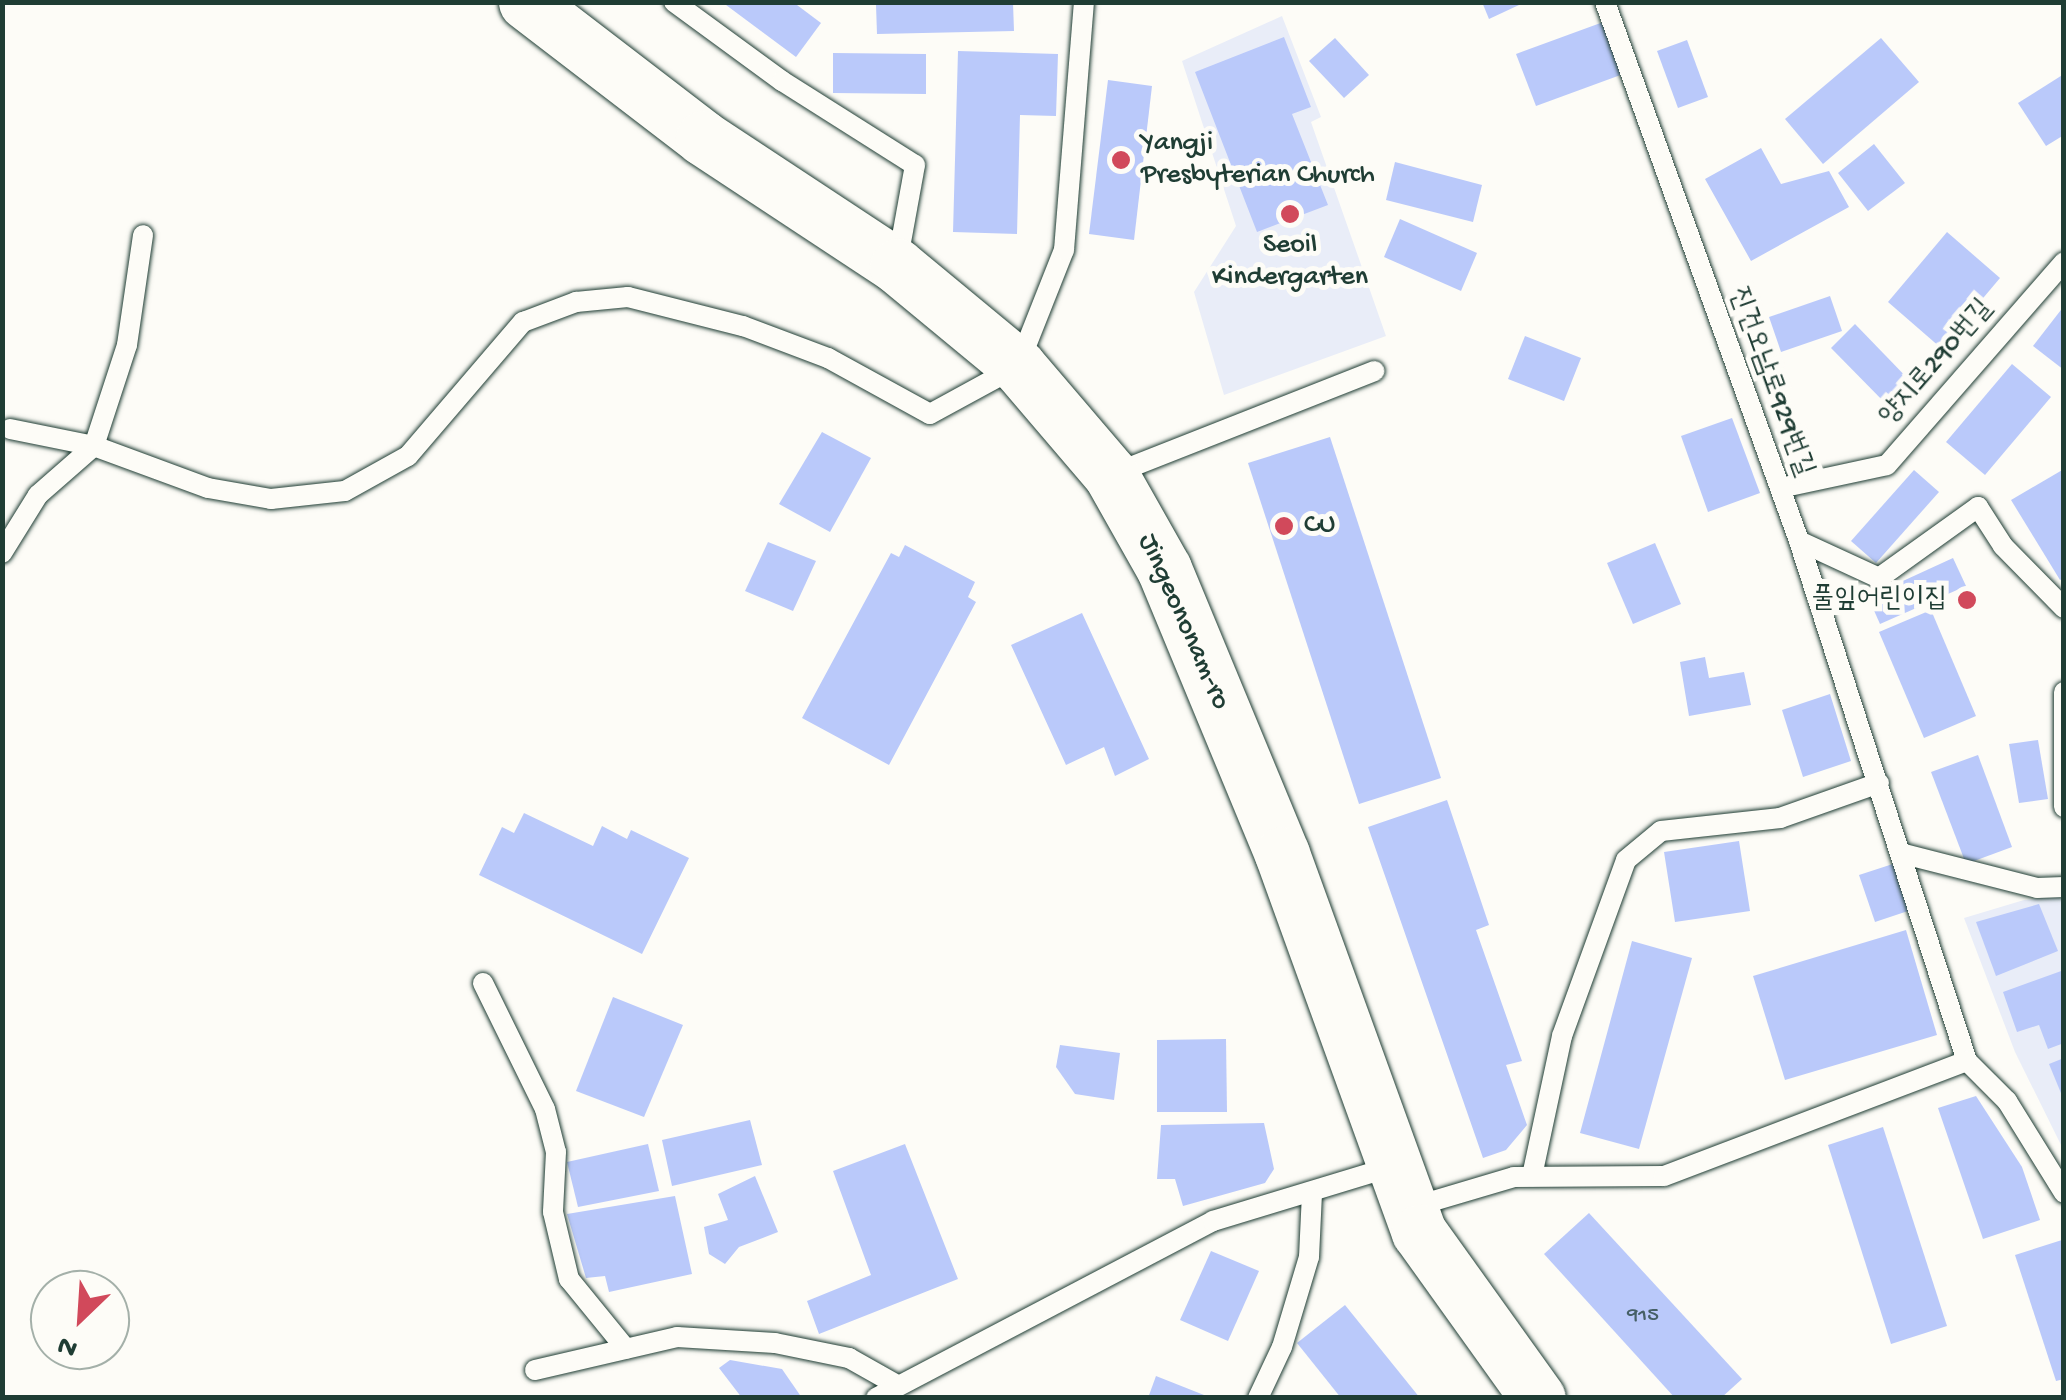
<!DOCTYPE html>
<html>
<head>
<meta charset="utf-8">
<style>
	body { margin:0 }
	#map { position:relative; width:2066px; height:1400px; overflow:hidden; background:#fdfcf7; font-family:"Gochi Hand","Poor Story",sans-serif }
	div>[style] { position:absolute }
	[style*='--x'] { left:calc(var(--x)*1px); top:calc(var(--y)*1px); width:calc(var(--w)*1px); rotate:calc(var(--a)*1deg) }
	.built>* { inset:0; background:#e9edf8 }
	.building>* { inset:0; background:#bac9fa }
	.roads { filter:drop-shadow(0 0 2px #1f3d34) drop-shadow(0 0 2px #1f3d34) }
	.lane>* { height:20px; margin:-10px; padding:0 10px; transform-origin:10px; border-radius:10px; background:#fdfcf7 }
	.secondary>* { height:55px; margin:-27.5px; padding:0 27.5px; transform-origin:27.5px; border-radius:27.5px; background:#fdfcf7 }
	.dots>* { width:28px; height:28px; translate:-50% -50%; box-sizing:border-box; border:5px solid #fdfcf7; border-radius:50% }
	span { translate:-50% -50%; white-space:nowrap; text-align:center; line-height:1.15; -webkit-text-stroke:10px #fdfcf7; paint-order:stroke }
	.number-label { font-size:22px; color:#466066 }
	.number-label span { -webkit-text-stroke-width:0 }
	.poi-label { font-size:28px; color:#1f3d34 }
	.left { translate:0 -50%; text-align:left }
	.right { translate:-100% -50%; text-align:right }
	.street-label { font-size:28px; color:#1f3d34 }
	.frame { position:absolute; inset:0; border:5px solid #1f3d34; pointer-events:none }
	.north { position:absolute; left:30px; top:1270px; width:100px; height:100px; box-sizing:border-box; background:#fdfcf7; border:2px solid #a4b0a9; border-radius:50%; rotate:205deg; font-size:28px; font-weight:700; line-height:40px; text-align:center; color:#1f3d34 }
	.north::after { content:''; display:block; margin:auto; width:35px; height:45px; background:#d1495b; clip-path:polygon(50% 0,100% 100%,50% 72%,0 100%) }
</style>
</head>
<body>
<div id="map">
	<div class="built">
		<div style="clip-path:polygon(1282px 16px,1321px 117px,1311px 122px,1386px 336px,1224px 395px,1194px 292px,1236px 226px,1182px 61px)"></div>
		<div style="clip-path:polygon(2060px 897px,2064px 906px,2063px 1149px,2015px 1052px,1964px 918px,2024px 900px)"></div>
	</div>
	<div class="building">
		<div style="clip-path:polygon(722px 2px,793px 2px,821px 23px,796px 57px)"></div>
		<div style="clip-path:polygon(1482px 2px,1518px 2px,1519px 5px,1489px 19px)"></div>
		<div style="clip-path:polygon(1013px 3px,1014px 31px,877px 34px,876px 5px)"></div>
		<div style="clip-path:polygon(1606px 21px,1626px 73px,1536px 106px,1516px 54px)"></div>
		<div style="clip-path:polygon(1284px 37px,1311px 107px,1292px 114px,1328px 205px,1257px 232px,1195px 72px)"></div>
		<div style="clip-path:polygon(1335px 38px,1369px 75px,1344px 98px,1309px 61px)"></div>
		<div style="clip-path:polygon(1881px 38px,1919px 82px,1823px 164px,1785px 119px)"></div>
		<div style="clip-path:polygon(1687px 40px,1708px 97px,1678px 108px,1657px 51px)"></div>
		<div style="clip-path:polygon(958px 51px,1058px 54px,1056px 116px,1020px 115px,1017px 234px,953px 232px)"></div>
		<div style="clip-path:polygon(833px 53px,926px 54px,926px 94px,833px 93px)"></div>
		<div style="clip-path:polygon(2064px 74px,2064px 135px,2046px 146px,2018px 103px)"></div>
		<div style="clip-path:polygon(1108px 80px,1152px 86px,1134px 240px,1089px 234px)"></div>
		<div style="clip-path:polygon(1874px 144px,1905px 183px,1868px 211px,1838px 173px)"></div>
		<div style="clip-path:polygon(1761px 148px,1781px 184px,1829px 171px,1849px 207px,1751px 261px,1705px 179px)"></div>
		<div style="clip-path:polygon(1395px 162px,1482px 185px,1473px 222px,1386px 200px)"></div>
		<div style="clip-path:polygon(1400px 219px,1477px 253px,1461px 291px,1384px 257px)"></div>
		<div style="clip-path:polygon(1947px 232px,2000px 278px,1941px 348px,1888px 302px)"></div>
		<div style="clip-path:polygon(1830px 296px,1842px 331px,1781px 352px,1769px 317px)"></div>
		<div style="clip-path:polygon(2064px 306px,2064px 370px,2033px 346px)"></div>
		<div style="clip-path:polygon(1855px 324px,1914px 385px,1890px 408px,1831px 348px)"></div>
		<div style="clip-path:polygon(1525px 336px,1581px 358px,1564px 401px,1508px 379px)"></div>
		<div style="clip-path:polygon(2012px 364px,2051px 397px,1985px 475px,1946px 442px)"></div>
		<div style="clip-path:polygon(1732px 418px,1760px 493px,1708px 512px,1681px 436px)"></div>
		<div style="clip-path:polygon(822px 432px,871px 458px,830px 532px,779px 504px)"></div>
		<div style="clip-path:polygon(1330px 437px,1441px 778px,1359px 804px,1248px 463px)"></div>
		<div style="clip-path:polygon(2064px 469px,2064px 578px,2060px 580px,2011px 500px)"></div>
		<div style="clip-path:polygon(1914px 470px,1939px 492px,1876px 563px,1851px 541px)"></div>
		<div style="clip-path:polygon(768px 542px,816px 561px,793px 611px,745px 591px)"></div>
		<div style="clip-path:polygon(1655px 543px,1681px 604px,1633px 624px,1607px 563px)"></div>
		<div style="clip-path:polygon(905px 545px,975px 582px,968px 597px,976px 602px,889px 765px,802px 718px,891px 553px,899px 557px)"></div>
		<div style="clip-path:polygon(1953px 558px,1966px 586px,1880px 624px,1868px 597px)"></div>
		<div style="clip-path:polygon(1931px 610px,1976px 716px,1924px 738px,1879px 632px)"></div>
		<div style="clip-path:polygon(1082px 613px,1149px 759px,1115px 776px,1104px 747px,1066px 765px,1011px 645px)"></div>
		<div style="clip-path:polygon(1705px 657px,1709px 678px,1744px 672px,1751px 705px,1689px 716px,1680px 662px)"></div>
		<div style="clip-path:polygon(1830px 694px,1851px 761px,1803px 777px,1782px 710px)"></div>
		<div style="clip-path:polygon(2038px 740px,2048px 799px,2019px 803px,2009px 744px)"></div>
		<div style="clip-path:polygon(1978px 755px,2012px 847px,1966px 864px,1931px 772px)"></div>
		<div style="clip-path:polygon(1447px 800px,1489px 925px,1476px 930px,1522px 1061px,1506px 1065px,1527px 1125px,1506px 1150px,1483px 1158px,1368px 827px)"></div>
		<div style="clip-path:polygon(524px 813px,593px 846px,602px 826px,627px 839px,631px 830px,689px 858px,642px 954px,479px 875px,502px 827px,514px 833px)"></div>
		<div style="clip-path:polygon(1739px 841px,1750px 911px,1675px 922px,1664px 852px)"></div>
		<div style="clip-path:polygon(1902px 861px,1917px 908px,1875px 922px,1859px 875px)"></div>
		<div style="clip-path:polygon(2039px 904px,2058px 951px,1996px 976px,1976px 922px)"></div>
		<div style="clip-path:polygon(1906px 930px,1937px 1035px,1785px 1080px,1753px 976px)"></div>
		<div style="clip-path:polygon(1632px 941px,1692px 958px,1639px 1149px,1580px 1133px)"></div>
		<div style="clip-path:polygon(2064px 970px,2064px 1043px,2048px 1049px,2039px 1025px,2017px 1032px,2003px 992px)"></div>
		<div style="clip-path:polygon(613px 997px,683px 1025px,644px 1117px,576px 1091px)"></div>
		<div style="clip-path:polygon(1226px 1039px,1227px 1112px,1157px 1112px,1157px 1040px)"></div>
		<div style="clip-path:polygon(1060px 1045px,1120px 1053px,1114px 1100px,1075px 1094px,1056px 1067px)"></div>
		<div style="clip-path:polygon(2064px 1058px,2064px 1098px,2063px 1098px,2049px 1064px)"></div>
		<div style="clip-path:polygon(1976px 1096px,2022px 1167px,2040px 1220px,1983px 1239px,1938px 1108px)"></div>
		<div style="clip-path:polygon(750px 1120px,762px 1165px,672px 1186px,662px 1140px)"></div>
		<div style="clip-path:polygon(1264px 1123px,1274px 1169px,1265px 1183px,1183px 1206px,1175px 1179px,1157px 1179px,1161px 1125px)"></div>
		<div style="clip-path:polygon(1883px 1127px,1947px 1326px,1891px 1344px,1828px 1145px)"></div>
		<div style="clip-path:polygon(648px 1144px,659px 1191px,578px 1207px,567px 1162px)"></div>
		<div style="clip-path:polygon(905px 1144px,958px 1279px,819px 1334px,807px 1301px,871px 1275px,833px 1171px)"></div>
		<div style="clip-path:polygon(755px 1176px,778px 1232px,739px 1247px,725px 1264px,709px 1254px,704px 1227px,728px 1220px,718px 1194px)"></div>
		<div style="clip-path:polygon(675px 1196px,692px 1274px,609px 1292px,605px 1276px,586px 1278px,567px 1214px)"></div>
		<div style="clip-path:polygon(1589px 1213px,1742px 1379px,1721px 1398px,1675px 1398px,1544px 1254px)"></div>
		<div style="clip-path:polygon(2062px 1240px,2064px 1379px,2056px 1381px,2015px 1255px)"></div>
		<div style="clip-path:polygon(1211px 1251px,1259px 1271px,1228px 1341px,1180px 1320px)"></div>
		<div style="clip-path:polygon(1345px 1305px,1420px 1398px,1341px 1398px,1297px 1343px)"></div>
		<div style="clip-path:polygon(730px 1360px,782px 1369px,802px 1398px,742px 1398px,719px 1368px)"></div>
		<div style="clip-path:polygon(1156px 1376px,1204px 1395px,1148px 1398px)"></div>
	</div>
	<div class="roads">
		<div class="lane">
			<div style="--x:674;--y:2;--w:134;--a:36.2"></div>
			<div style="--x:782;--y:81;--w:157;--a:32.3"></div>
			<div style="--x:915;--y:165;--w:96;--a:100.3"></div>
			<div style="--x:1605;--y:2;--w:573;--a:70.2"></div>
			<div style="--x:1799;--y:541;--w:546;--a:72.1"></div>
			<div style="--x:1967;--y:1061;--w:57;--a:45"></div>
			<div style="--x:2007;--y:1101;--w:108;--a:58.2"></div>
			<div style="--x:10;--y:429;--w:86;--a:11.4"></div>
			<div style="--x:94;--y:446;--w:121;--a:20.2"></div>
			<div style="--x:208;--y:488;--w:64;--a:9.9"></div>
			<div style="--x:271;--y:499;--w:74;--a:-6.2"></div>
			<div style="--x:345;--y:491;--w:72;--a:-29.1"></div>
			<div style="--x:408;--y:456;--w:177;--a:-49.4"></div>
			<div style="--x:523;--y:322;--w:57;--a:-20.7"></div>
			<div style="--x:576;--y:302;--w:52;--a:-5.5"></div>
			<div style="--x:628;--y:297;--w:119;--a:14.2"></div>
			<div style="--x:743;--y:326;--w:91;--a:20.6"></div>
			<div style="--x:828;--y:358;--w:116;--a:28.8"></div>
			<div style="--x:930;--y:414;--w:100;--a:-28.6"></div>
			<div style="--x:1018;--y:366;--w:125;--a:-68.4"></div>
			<div style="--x:1064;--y:250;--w:249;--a:-85.4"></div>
			<div style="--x:1113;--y:474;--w:281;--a:-21.5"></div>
			<div style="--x:1780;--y:488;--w:109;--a:-12.1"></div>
			<div style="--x:1887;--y:465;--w:269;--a:-48.9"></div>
			<div style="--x:1799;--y:541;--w:88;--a:24.8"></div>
			<div style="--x:1879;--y:578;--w:122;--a:-35.6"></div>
			<div style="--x:1978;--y:507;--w:46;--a:57.3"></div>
			<div style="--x:2003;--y:546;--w:87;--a:45.5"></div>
			<div style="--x:2;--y:553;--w:68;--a:-58.2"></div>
			<div style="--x:38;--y:495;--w:74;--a:-41.2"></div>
			<div style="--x:94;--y:446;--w:106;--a:-71.9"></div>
			<div style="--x:127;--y:345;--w:111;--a:-81.7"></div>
			<div style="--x:2064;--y:692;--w:115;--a:90"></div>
			<div style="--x:1904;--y:854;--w:137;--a:14.3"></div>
			<div style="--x:2037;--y:888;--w:27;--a:-2"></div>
			<div style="--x:483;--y:983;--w:140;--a:63.8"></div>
			<div style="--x:545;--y:1109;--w:44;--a:75.7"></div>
			<div style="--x:556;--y:1152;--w:60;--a:92.9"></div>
			<div style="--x:553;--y:1212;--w:69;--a:76.6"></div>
			<div style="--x:569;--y:1279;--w:90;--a:50.8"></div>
			<div style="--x:1532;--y:1176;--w:143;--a:-77.9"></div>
			<div style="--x:1562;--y:1036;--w:187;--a:-70"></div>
			<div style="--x:1626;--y:860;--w:45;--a:-39.6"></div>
			<div style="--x:1661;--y:831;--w:120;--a:-6.2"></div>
			<div style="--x:1780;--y:818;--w:105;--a:-19.5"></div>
			<div style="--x:1413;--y:1207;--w:105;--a:-16.5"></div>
			<div style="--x:1514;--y:1177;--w:150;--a:-0.4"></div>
			<div style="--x:1664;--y:1176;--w:324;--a:-20.8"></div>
			<div style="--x:535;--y:1370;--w:146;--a:-13.1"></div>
			<div style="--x:677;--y:1337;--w:98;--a:3.5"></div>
			<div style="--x:775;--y:1343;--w:76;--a:11.5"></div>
			<div style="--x:849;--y:1358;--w:55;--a:29.4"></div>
			<div style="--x:876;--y:1398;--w:381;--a:-27.7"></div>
			<div style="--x:1213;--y:1221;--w:186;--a:-16.9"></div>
			<div style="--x:1258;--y:1398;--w:56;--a:-64.8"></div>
			<div style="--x:1282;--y:1347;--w:94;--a:-73.3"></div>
			<div style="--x:1309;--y:1257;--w:64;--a:-87.3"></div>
		</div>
		<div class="secondary">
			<div style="--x:526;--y:2;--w:223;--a:37.5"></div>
			<div style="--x:703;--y:138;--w:232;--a:33.4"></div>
			<div style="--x:897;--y:266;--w:157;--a:39.6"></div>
			<div style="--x:1018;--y:366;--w:143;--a:49.5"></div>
			<div style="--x:1111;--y:475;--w:108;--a:60.6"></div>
			<div style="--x:1164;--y:569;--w:308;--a:67.5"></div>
			<div style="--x:1282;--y:854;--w:402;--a:70.1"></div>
			<div style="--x:1419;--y:1232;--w:204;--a:54.4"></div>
		</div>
	</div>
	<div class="dots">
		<div style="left:1121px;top:160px;background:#d1495b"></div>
		<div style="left:1290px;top:214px;background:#d1495b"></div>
		<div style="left:1284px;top:526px;background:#d1495b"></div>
		<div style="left:1967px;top:600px;background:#d1495b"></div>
	</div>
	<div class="number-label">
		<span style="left:1643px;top:1317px">915</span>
	</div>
	<div class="poi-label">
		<span class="left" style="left:1141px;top:160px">Yangji<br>Presbyterian Church</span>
		<span style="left:1290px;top:262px">Seoil<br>Kindergarten</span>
		<span class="left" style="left:1304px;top:526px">CU</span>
		<span class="right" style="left:1947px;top:600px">풀잎어린이집</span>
	</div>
	<div class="street-label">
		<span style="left:1937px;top:363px;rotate:-49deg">양지로290번길</span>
		<span style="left:1770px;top:382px;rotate:70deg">진건오남로929번길</span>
		<span style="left:1183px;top:622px;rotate:66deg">Jingeononam-ro</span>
	</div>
	<div class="frame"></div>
	<div class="north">N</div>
</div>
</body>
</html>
